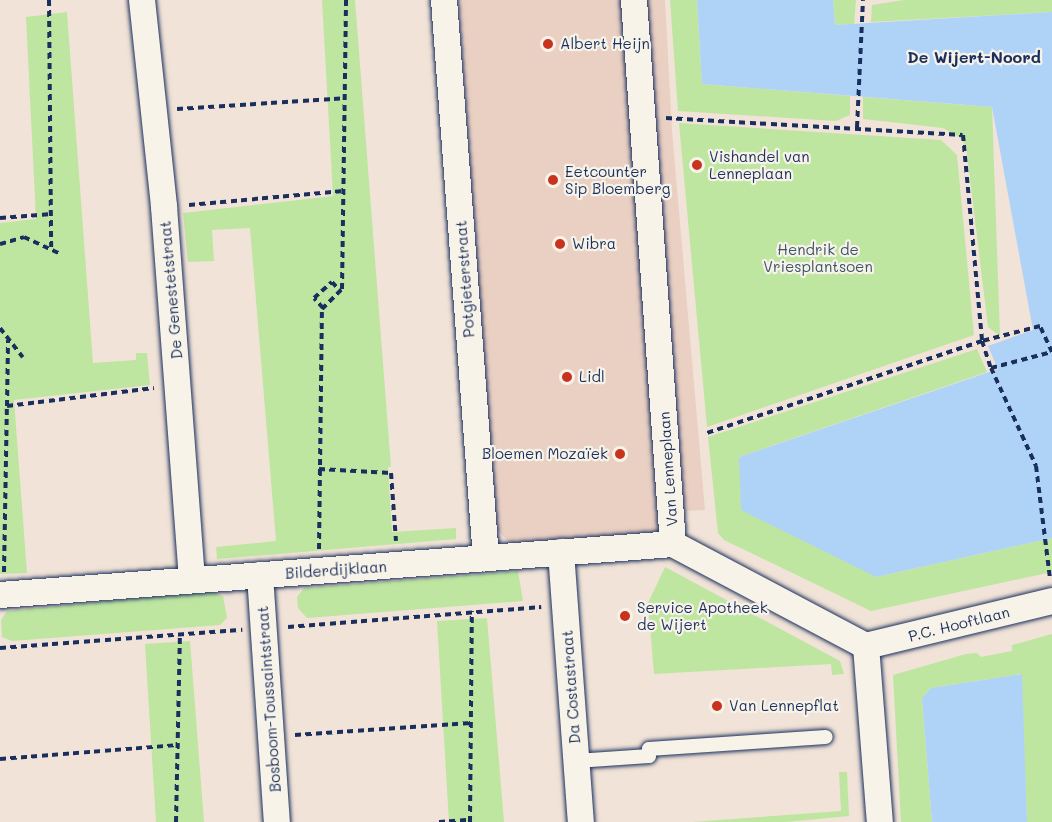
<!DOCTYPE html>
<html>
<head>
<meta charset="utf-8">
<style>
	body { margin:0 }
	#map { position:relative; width:1052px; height:822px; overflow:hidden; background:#f1e3d7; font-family:Mali,sans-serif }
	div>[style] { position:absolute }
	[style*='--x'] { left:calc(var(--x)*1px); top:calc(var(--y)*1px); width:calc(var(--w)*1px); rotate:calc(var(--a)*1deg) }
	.built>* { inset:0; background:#ead0c3 }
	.green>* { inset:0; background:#bee6a1 }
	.water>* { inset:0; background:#afd3f7 }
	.path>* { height:4px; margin-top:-2px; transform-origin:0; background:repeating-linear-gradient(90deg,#1b2f5e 0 6px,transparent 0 10.5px) }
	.roads { filter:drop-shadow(0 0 2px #1b2f5e) drop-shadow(0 0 2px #1b2f5e) }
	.service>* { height:14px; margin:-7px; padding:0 7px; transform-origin:7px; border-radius:7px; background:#f7f3e8 }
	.minor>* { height:26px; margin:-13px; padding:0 13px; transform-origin:13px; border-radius:13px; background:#f7f3e8 }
	.dots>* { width:16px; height:16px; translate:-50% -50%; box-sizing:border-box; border:3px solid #f7f3e8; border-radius:50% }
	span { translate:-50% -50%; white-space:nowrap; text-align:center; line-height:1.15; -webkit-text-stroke:4.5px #f7f3e8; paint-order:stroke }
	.poi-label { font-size:15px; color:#1b2f5e }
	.left { translate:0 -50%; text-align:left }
	.right { translate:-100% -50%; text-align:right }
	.park-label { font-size:15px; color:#3c546b }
	.street-label { font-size:15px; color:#1b2f5e }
	.neighbourhood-label { font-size:16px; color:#1b2f5e; font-weight:700 }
</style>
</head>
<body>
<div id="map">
	<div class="built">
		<div style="clip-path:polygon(458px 0,665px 0,672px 131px,705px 510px,664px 512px,662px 526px,648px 536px,521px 545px,510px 543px,497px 530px)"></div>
	</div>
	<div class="green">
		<div style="clip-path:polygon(322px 0,355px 0,391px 467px,388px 467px,392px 532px,456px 528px,456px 539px,217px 559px,216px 547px,276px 541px,250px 228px,212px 230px,214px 261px,188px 262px,183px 213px,333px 196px)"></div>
		<div style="clip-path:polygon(670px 0,697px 0,702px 84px,850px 96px,850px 115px,836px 121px,678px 111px)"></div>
		<div style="clip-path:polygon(833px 0,856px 0,854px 24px,835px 25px)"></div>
		<div style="clip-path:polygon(904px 0,1052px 0,1052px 12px,871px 22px,872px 5px)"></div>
		<div style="clip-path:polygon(67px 12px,93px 363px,136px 360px,136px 353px,147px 353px,150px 385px,14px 400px,27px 573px,0 574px,0 223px,36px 219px,26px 17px)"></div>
		<div style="clip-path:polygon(863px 97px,992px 107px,1000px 336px,988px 327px,966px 146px,959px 137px,943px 128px,863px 119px)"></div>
		<div style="clip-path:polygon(679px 123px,941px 140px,957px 155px,974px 335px,707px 427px)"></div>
		<div style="clip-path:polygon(977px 349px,987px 372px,739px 457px,876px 577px,1052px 538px,1052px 572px,871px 611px,724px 540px,718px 533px,708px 437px)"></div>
		<div style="clip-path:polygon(665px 567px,840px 661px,844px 674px,832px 675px,831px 664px,654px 674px,648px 603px)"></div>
		<div style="clip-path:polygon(518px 571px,523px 601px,307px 618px,298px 608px,297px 597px,304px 588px)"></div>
		<div style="clip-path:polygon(209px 591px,223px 596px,227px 618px,220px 625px,12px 641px,2px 637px,1px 620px,7px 611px)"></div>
		<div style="clip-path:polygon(487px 618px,504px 822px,449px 822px,437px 621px)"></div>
		<div style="clip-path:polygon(1052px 634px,1052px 822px,1027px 822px,1021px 674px,931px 688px,922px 698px,932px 822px,901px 822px,893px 675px,966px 654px,977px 653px,981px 657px,1012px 651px,1012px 645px)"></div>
		<div style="clip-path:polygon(190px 641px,204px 822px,156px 822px,145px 644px)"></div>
		<div style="clip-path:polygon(839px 772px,847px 772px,849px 816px,786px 822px,692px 822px,841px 811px)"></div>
	</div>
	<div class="water">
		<div style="clip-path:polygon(697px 0,833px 0,835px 25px,1052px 12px,1052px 538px,876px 577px,741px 510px,739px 457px,998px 369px,988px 346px,1033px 330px,992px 107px,702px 84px)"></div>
		<div style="clip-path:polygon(1022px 674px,1027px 822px,932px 822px,922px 698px,931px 688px)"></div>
	</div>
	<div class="path">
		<div style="--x:49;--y:0;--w:247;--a:89.5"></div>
		<div style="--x:177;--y:109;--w:168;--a:-3.7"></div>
		<div style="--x:666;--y:118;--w:297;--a:3.3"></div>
		<div style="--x:963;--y:135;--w:207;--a:84.7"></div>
		<div style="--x:982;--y:341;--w:293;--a:161.5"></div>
		<div style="--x:857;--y:127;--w:127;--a:-87.3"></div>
		<div style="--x:189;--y:205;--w:155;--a:-5.2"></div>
		<div style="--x:0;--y:218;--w:52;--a:-4.4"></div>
		<div style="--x:0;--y:244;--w:25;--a:-16"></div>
		<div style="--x:24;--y:237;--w:38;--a:25"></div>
		<div style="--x:323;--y:308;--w:13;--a:-132"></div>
		<div style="--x:314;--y:298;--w:24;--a:-42"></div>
		<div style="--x:332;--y:282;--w:12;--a:48"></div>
		<div style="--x:0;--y:328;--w:37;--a:52"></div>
		<div style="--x:991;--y:368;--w:63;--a:-14.7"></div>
		<div style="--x:1052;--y:352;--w:29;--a:-115"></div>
		<div style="--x:1040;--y:326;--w:60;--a:165.5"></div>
		<div style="--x:982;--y:341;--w:28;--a:72"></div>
		<div style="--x:991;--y:368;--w:108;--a:65.3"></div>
		<div style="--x:1036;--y:466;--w:114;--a:82.9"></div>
		<div style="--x:7;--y:406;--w:66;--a:-89.1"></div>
		<div style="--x:319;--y:469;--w:72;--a:3.2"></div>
		<div style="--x:391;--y:473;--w:68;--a:85.8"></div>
		<div style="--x:319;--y:549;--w:240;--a:-89.3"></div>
		<div style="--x:322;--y:309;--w:28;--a:-45"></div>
		<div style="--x:342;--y:289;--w:289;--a:-89.2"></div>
		<div style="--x:4;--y:572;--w:166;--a:-89"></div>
		<div style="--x:7;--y:406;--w:148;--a:-7"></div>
		<div style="--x:288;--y:627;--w:254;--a:-4.5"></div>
		<div style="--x:0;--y:648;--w:243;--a:-4.3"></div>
		<div style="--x:295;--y:735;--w:176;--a:-3.9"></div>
		<div style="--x:0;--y:759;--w:180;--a:-4.5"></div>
		<div style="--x:176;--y:822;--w:188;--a:-88.8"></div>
		<div style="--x:439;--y:822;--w:31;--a:-4"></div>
		<div style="--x:470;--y:822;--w:211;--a:-89.5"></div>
	</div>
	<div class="roads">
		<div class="service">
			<div style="--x:576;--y:761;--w:73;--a:-3.9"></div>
			<div style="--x:649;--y:756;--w:7;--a:-90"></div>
			<div style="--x:649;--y:749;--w:177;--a:-3.9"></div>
		</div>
		<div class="minor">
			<div style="--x:142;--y:0;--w:208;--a:83.9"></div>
			<div style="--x:164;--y:207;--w:374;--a:85.7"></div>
			<div style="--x:444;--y:0;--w:560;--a:85.7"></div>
			<div style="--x:634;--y:0;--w:545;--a:85.9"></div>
			<div style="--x:673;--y:544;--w:218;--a:27.9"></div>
			<div style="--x:561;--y:552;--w:271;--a:85.8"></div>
			<div style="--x:260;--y:575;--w:248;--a:86.1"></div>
			<div style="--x:0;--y:595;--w:675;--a:-4.33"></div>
			<div style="--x:866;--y:646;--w:191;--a:-13.6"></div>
			<div style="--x:866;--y:646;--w:177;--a:85.5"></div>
		</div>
	</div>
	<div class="dots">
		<div style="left:548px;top:44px;background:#c8321e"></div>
		<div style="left:697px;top:165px;background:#c8321e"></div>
		<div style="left:553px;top:180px;background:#c8321e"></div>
		<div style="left:560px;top:244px;background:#c8321e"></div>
		<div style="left:567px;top:377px;background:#c8321e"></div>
		<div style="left:620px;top:454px;background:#c8321e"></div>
		<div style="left:625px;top:616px;background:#c8321e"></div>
		<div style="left:717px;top:706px;background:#c8321e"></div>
	</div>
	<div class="poi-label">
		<span class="left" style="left:560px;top:44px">Albert Heijn</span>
		<span class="left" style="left:709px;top:165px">Vishandel van<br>Lenneplaan</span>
		<span class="left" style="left:565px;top:180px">Eetcounter<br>Sip Bloemberg</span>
		<span class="left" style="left:572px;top:244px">Wibra</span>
		<span class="left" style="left:579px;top:377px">Lidl</span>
		<span class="right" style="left:608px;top:454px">Bloemen Mozaïek</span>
		<span class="left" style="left:637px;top:616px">Service Apotheek<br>de Wijert</span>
		<span class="left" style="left:729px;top:706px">Van Lennepflat</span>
	</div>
	<div class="park-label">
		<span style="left:818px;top:258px">Hendrik de<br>Vriesplantsoen</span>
	</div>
	<div class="street-label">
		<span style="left:465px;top:279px;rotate:-94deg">Potgieterstraat</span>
		<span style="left:171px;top:290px;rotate:-95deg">De Genestetstraat</span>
		<span style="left:668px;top:469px;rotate:-94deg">Van Lenneplaan</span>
		<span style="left:336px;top:570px;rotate:-4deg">Bilderdijklaan</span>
		<span style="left:959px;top:624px;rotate:-14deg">P.C. Hooftlaan</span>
		<span style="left:571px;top:687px;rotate:-94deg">Da Costastraat</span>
		<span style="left:269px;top:699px;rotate:-94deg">Bosboom-Toussaintstraat</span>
	</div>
	<div class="neighbourhood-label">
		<span style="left:974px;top:57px">De Wijert-Noord</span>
	</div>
</div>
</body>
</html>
